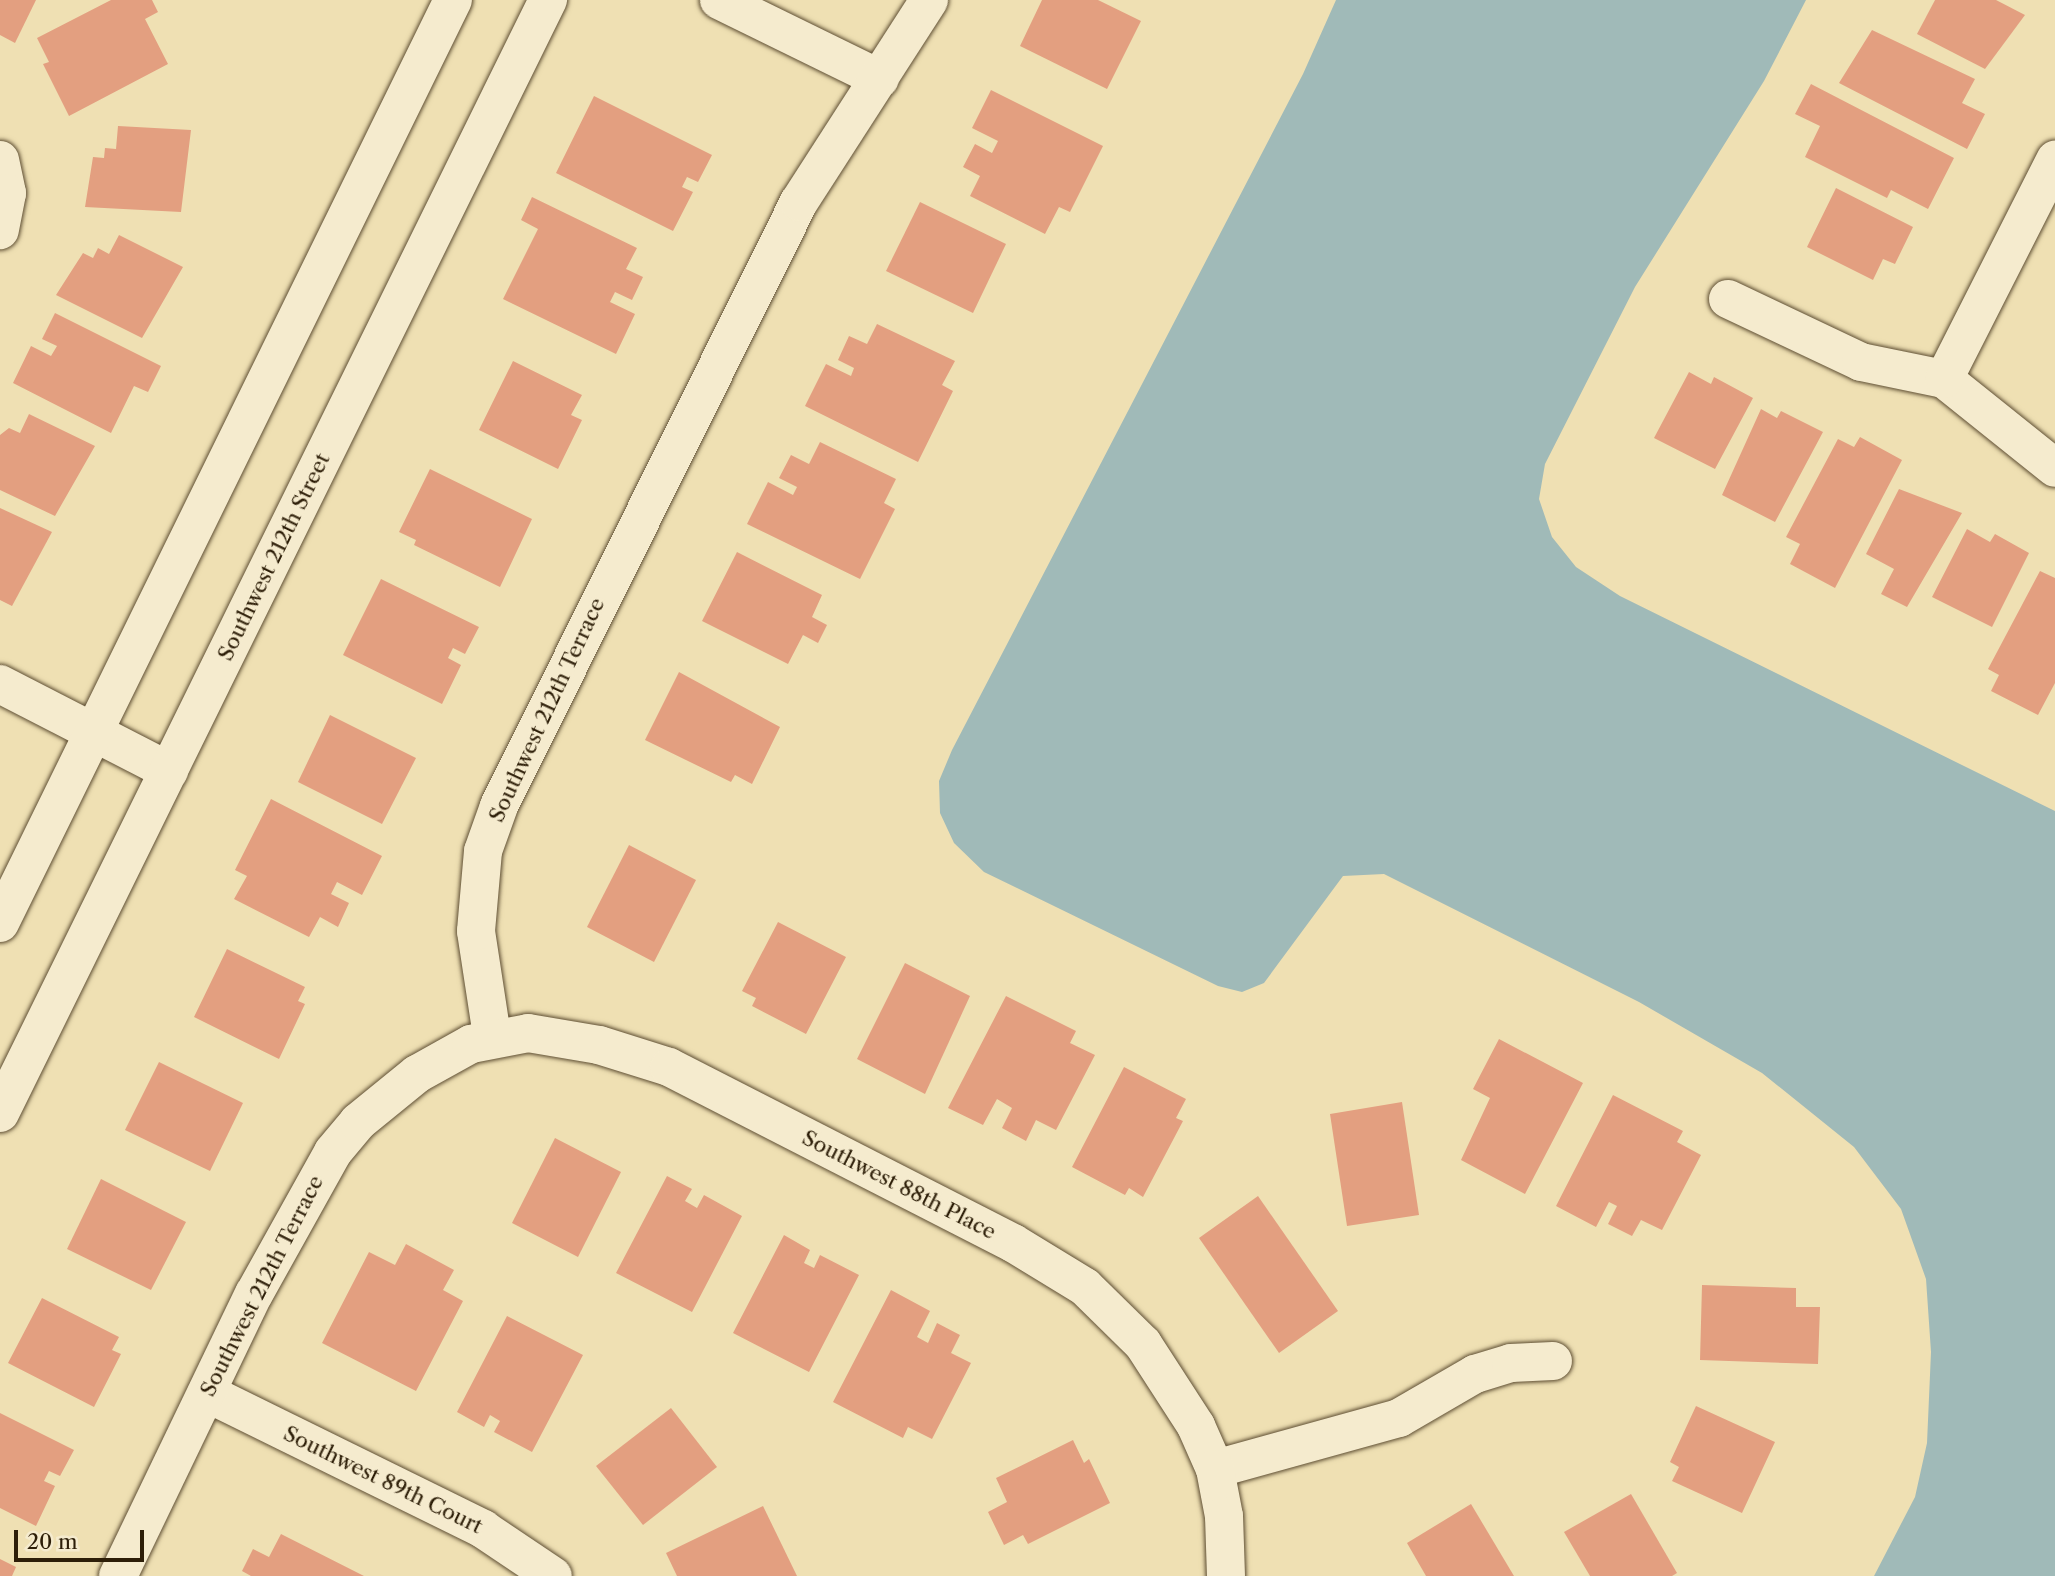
<!DOCTYPE html>
<html>
<head>
<meta charset="utf-8">
<style>
	body { margin:0 }
	#map { position:relative; width:2055px; height:1576px; overflow:hidden; background:#efe0b3; font-family:"Libre Caslon Text",serif }
	div>[style] { position:absolute }
	[style*='--x'] { left:calc(var(--x)*1px); top:calc(var(--y)*1px); width:calc(var(--w)*1px); rotate:calc(var(--a)*1deg) }
	.water>* { inset:0; background:#a0bab8 }
	.building>* { inset:0; background:#e39f80 }
	.roads { filter:drop-shadow(0 0 2px #5e4e33) drop-shadow(0 0 2px #5e4e33) }
	.street>* { height:38px; margin:-19px; padding:0 19px; transform-origin:19px; border-radius:19px; background:#f5ebce }
	.secondary>* { height:38px; margin:-19px; padding:0 19px; transform-origin:19px; border-radius:19px; background:#f5ebce }
	span { translate:-50% -50%; white-space:nowrap; text-align:center; line-height:1.15; -webkit-text-stroke:6px #f5ebce; paint-order:stroke }
	.street-label { font-size:21px; color:#2d1e08 }
	.scale { position:absolute; left:14px; top:1530px; width:130px; height:32px; box-sizing:border-box; border:4px solid #2d1e08; border-top:0; padding-left:9px; font-size:21px; line-height:24px; white-space:nowrap; color:#2d1e08; -webkit-text-stroke:5px #f5ebce; paint-order:stroke }
</style>
</head>
<body>
<div id="map">
	<div class="water">
		<div style="clip-path:polygon(1336px 0,1806px 0,1764px 81px,1635px 287px,1545px 464px,1539px 499px,1552px 537px,1576px 567px,1620px 596px,2055px 811px,2055px 1576px,1874px 1576px,1915px 1497px,1927px 1443px,1931px 1352px,1926px 1279px,1901px 1209px,1854px 1147px,1762px 1073px,1639px 1002px,1384px 874px,1343px 876px,1264px 983px,1242px 992px,1218px 986px,984px 872px,954px 843px,940px 813px,939px 781px,952px 750px,1303px 74px)"></div>
	</div>
	<div class="building">
		<div style="clip-path:polygon(0 0,36px 0,15px 43px,0 35px)"></div>
		<div style="clip-path:polygon(111px 0,152px 0,158px 12px,145px 19px,168px 64px,69px 116px,43px 64px,49px 62px,37px 38px)"></div>
		<div style="clip-path:polygon(1042px 0,1098px 0,1141px 21px,1107px 89px,1020px 46px)"></div>
		<div style="clip-path:polygon(1935px 0,1996px 0,2025px 15px,1985px 69px,1917px 34px)"></div>
		<div style="clip-path:polygon(1872px 30px,1975px 79px,1962px 103px,1985px 114px,1967px 149px,1839px 83px)"></div>
		<div style="clip-path:polygon(1811px 84px,1954px 158px,1928px 209px,1891px 190px,1887px 198px,1805px 157px,1820px 126px,1795px 114px)"></div>
		<div style="clip-path:polygon(991px 90px,1103px 146px,1070px 212px,1059px 207px,1045px 234px,970px 196px,980px 176px,963px 167px,975px 144px,992px 153px,998px 141px,972px 128px)"></div>
		<div style="clip-path:polygon(594px 96px,712px 155px,698px 182px,687px 177px,682px 187px,693px 192px,673px 231px,556px 173px)"></div>
		<div style="clip-path:polygon(118px 126px,191px 130px,181px 212px,85px 207px,93px 157px,104px 158px,105px 148px,116px 149px)"></div>
		<div style="clip-path:polygon(1836px 188px,1913px 227px,1895px 264px,1883px 259px,1873px 280px,1807px 247px)"></div>
		<div style="clip-path:polygon(532px 197px,637px 248px,626px 269px,643px 277px,632px 300px,615px 292px,610px 302px,635px 314px,616px 354px,503px 299px,538px 229px,521px 220px)"></div>
		<div style="clip-path:polygon(920px 202px,1006px 244px,973px 313px,886px 271px)"></div>
		<div style="clip-path:polygon(119px 235px,183px 267px,142px 338px,56px 295px,83px 253px,93px 258px,98px 248px,109px 254px)"></div>
		<div style="clip-path:polygon(55px 313px,161px 366px,148px 392px,134px 386px,111px 433px,13px 383px,31px 346px,51px 356px,57px 346px,42px 339px)"></div>
		<div style="clip-path:polygon(877px 324px,955px 361px,942px 385px,953px 391px,918px 462px,805px 406px,826px 364px,851px 376px,854px 368px,838px 360px,849px 336px,867px 344px)"></div>
		<div style="clip-path:polygon(513px 361px,582px 395px,571px 415px,582px 420px,558px 469px,479px 430px)"></div>
		<div style="clip-path:polygon(1689px 372px,1711px 384px,1714px 377px,1753px 398px,1715px 469px,1654px 438px)"></div>
		<div style="clip-path:polygon(1761px 409px,1777px 418px,1781px 411px,1823px 432px,1775px 522px,1722px 495px)"></div>
		<div style="clip-path:polygon(29px 414px,95px 446px,55px 516px,0 490px,0 435px,9px 428px,20px 433px)"></div>
		<div style="clip-path:polygon(1860px 437px,1902px 460px,1835px 588px,1790px 564px,1800px 544px,1786px 537px,1838px 439px,1854px 447px)"></div>
		<div style="clip-path:polygon(820px 442px,896px 479px,884px 503px,895px 509px,860px 579px,747px 524px,768px 482px,793px 495px,797px 487px,779px 478px,791px 455px,809px 464px)"></div>
		<div style="clip-path:polygon(430px 469px,532px 519px,500px 587px,414px 545px,416px 540px,399px 532px)"></div>
		<div style="clip-path:polygon(1899px 489px,1962px 513px,1907px 607px,1881px 594px,1894px 569px,1866px 554px)"></div>
		<div style="clip-path:polygon(0 508px,52px 532px,12px 606px,0 600px)"></div>
		<div style="clip-path:polygon(1967px 529px,1990px 542px,1995px 534px,2029px 553px,1992px 627px,1932px 597px)"></div>
		<div style="clip-path:polygon(737px 552px,822px 595px,812px 617px,827px 625px,818px 643px,803px 635px,788px 664px,702px 621px)"></div>
		<div style="clip-path:polygon(2040px 571px,2055px 578px,2055px 683px,2038px 715px,1991px 691px,1999px 675px,1988px 669px)"></div>
		<div style="clip-path:polygon(381px 579px,479px 627px,465px 654px,453px 648px,448px 658px,461px 665px,442px 704px,343px 655px)"></div>
		<div style="clip-path:polygon(679px 672px,780px 727px,752px 784px,735px 775px,731px 782px,645px 740px)"></div>
		<div style="clip-path:polygon(330px 715px,416px 758px,382px 824px,298px 782px)"></div>
		<div style="clip-path:polygon(271px 799px,382px 856px,362px 895px,337px 882px,331px 894px,349px 903px,338px 927px,320px 917px,309px 937px,234px 899px,247px 876px,235px 870px)"></div>
		<div style="clip-path:polygon(629px 845px,696px 880px,654px 962px,587px 927px)"></div>
		<div style="clip-path:polygon(778px 922px,846px 957px,806px 1034px,752px 1006px,756px 998px,742px 991px)"></div>
		<div style="clip-path:polygon(227px 949px,305px 987px,298px 1001px,305px 1004px,279px 1059px,194px 1017px)"></div>
		<div style="clip-path:polygon(905px 963px,970px 996px,925px 1094px,857px 1059px)"></div>
		<div style="clip-path:polygon(1006px 996px,1076px 1031px,1070px 1043px,1095px 1055px,1056px 1130px,1036px 1120px,1026px 1141px,1002px 1128px,1012px 1108px,997px 1099px,983px 1125px,948px 1108px)"></div>
		<div style="clip-path:polygon(1499px 1039px,1583px 1083px,1525px 1194px,1461px 1160px,1490px 1098px,1473px 1089px)"></div>
		<div style="clip-path:polygon(159px 1062px,243px 1103px,210px 1171px,125px 1130px)"></div>
		<div style="clip-path:polygon(1124px 1067px,1186px 1099px,1176px 1118px,1183px 1121px,1143px 1197px,1129px 1188px,1125px 1195px,1072px 1167px)"></div>
		<div style="clip-path:polygon(1613px 1095px,1683px 1131px,1677px 1142px,1701px 1155px,1662px 1230px,1641px 1220px,1632px 1236px,1608px 1224px,1617px 1206px,1609px 1202px,1596px 1227px,1556px 1206px)"></div>
		<div style="clip-path:polygon(1402px 1102px,1419px 1215px,1347px 1226px,1330px 1114px)"></div>
		<div style="clip-path:polygon(555px 1138px,621px 1172px,578px 1257px,512px 1223px)"></div>
		<div style="clip-path:polygon(667px 1176px,692px 1189px,685px 1201px,697px 1208px,704px 1195px,742px 1216px,692px 1312px,616px 1273px)"></div>
		<div style="clip-path:polygon(101px 1179px,186px 1222px,151px 1290px,67px 1249px)"></div>
		<div style="clip-path:polygon(1258px 1196px,1338px 1311px,1279px 1353px,1199px 1238px)"></div>
		<div style="clip-path:polygon(784px 1235px,810px 1250px,804px 1263px,814px 1268px,820px 1255px,859px 1275px,809px 1372px,733px 1333px)"></div>
		<div style="clip-path:polygon(406px 1244px,454px 1270px,443px 1290px,463px 1301px,416px 1391px,322px 1343px,369px 1252px,395px 1265px)"></div>
		<div style="clip-path:polygon(1702px 1285px,1796px 1288px,1796px 1307px,1820px 1307px,1818px 1364px,1700px 1360px)"></div>
		<div style="clip-path:polygon(891px 1290px,930px 1311px,917px 1337px,928px 1343px,937px 1323px,960px 1335px,951px 1353px,971px 1363px,932px 1439px,908px 1427px,903px 1438px,833px 1402px)"></div>
		<div style="clip-path:polygon(42px 1298px,119px 1337px,112px 1350px,121px 1354px,94px 1407px,8px 1363px)"></div>
		<div style="clip-path:polygon(507px 1316px,583px 1355px,532px 1452px,494px 1432px,500px 1421px,490px 1415px,484px 1427px,457px 1412px)"></div>
		<div style="clip-path:polygon(1696px 1406px,1775px 1442px,1742px 1513px,1672px 1481px,1679px 1467px,1670px 1462px)"></div>
		<div style="clip-path:polygon(671px 1408px,717px 1467px,643px 1525px,596px 1466px)"></div>
		<div style="clip-path:polygon(0 1413px,74px 1450px,60px 1476px,49px 1471px,44px 1481px,55px 1486px,36px 1526px,0 1508px)"></div>
		<div style="clip-path:polygon(1073px 1440px,1084px 1463px,1089px 1459px,1110px 1503px,1028px 1544px,1023px 1535px,1004px 1545px,988px 1512px,1007px 1502px,996px 1478px)"></div>
		<div style="clip-path:polygon(1631px 1494px,1677px 1573px,1672px 1576px,1590px 1576px,1564px 1532px)"></div>
		<div style="clip-path:polygon(1471px 1504px,1514px 1576px,1426px 1576px,1407px 1543px)"></div>
		<div style="clip-path:polygon(763px 1506px,797px 1576px,677px 1576px,666px 1553px)"></div>
		<div style="clip-path:polygon(281px 1534px,364px 1576px,251px 1576px,242px 1571px,253px 1549px,269px 1557px)"></div>
		<div style="clip-path:polygon(0 1559px,16px 1567px,12px 1576px,0 1576px)"></div>
	</div>
	<div class="roads">
		<div class="street">
			<div style="--x:719;--y:0;--w:179;--a:26.1"></div>
			<div style="--x:0;--y:160;--w:34;--a:78"></div>
			<div style="--x:7;--y:193;--w:38;--a:101"></div>
			<div style="--x:1728;--y:299;--w:147;--a:25.3"></div>
			<div style="--x:1861;--y:362;--w:85;--a:11.6"></div>
			<div style="--x:1944;--y:379;--w:142;--a:38.7"></div>
			<div style="--x:1944;--y:379;--w:246;--a:-63.1"></div>
			<div style="--x:0;--y:684;--w:190;--a:27.2"></div>
			<div style="--x:492;--y:1036;--w:106;--a:-98.7"></div>
			<div style="--x:476;--y:931;--w:80;--a:-85"></div>
			<div style="--x:483;--y:851;--w:48;--a:-70.4"></div>
			<div style="--x:499;--y:806;--w:674;--a:-63.59"></div>
			<div style="--x:799;--y:202;--w:240;--a:-57.2"></div>
			<div style="--x:207;--y:1393;--w:308;--a:26.2"></div>
			<div style="--x:483;--y:1529;--w:84;--a:33.9"></div>
			<div style="--x:1215;--y:1469;--w:191;--a:-15.5"></div>
			<div style="--x:1399;--y:1418;--w:88;--a:-30.1"></div>
			<div style="--x:1475;--y:1374;--w:38;--a:-17"></div>
			<div style="--x:1511;--y:1363;--w:42;--a:-2.7"></div>
			<div style="--x:118;--y:1576;--w:313;--a:-64.3"></div>
			<div style="--x:254;--y:1294;--w:162;--a:-60.9"></div>
			<div style="--x:333;--y:1152;--w:39;--a:-50"></div>
			<div style="--x:358;--y:1122;--w:76;--a:-39.1"></div>
			<div style="--x:417;--y:1074;--w:62;--a:-29.1"></div>
			<div style="--x:471;--y:1044;--w:58;--a:-10.9"></div>
			<div style="--x:528;--y:1033;--w:72;--a:9.6"></div>
			<div style="--x:599;--y:1045;--w:73;--a:17.4"></div>
			<div style="--x:669;--y:1067;--w:386;--a:27.1"></div>
			<div style="--x:1013;--y:1243;--w:84;--a:31.4"></div>
			<div style="--x:1085;--y:1287;--w:81;--a:44.5"></div>
			<div style="--x:1143;--y:1344;--w:98;--a:57.1"></div>
			<div style="--x:1196;--y:1426;--w:47;--a:66.2"></div>
			<div style="--x:1215;--y:1469;--w:48;--a:79.2"></div>
			<div style="--x:1224;--y:1516;--w:60;--a:88.1"></div>
		</div>
		<div class="secondary">
			<div style="--x:0;--y:923;--w:1028;--a:-63.86"></div>
			<div style="--x:0;--y:1113;--w:1241;--a:-63.79"></div>
		</div>
	</div>
	<div class="street-label">
		<span style="left:274px;top:557px;rotate:-64deg">Southwest 212th Street</span>
		<span style="left:547px;top:710px;rotate:-65deg">Southwest 212th Terrace</span>
		<span style="left:899px;top:1185px;rotate:27deg">Southwest 88th Place</span>
		<span style="left:262px;top:1286px;rotate:-63deg">Southwest 212th Terrace</span>
		<span style="left:383px;top:1480px;rotate:26deg">Southwest 89th Court</span>
	</div>
	<div class="scale">20 m</div>
</div>
</body>
</html>
